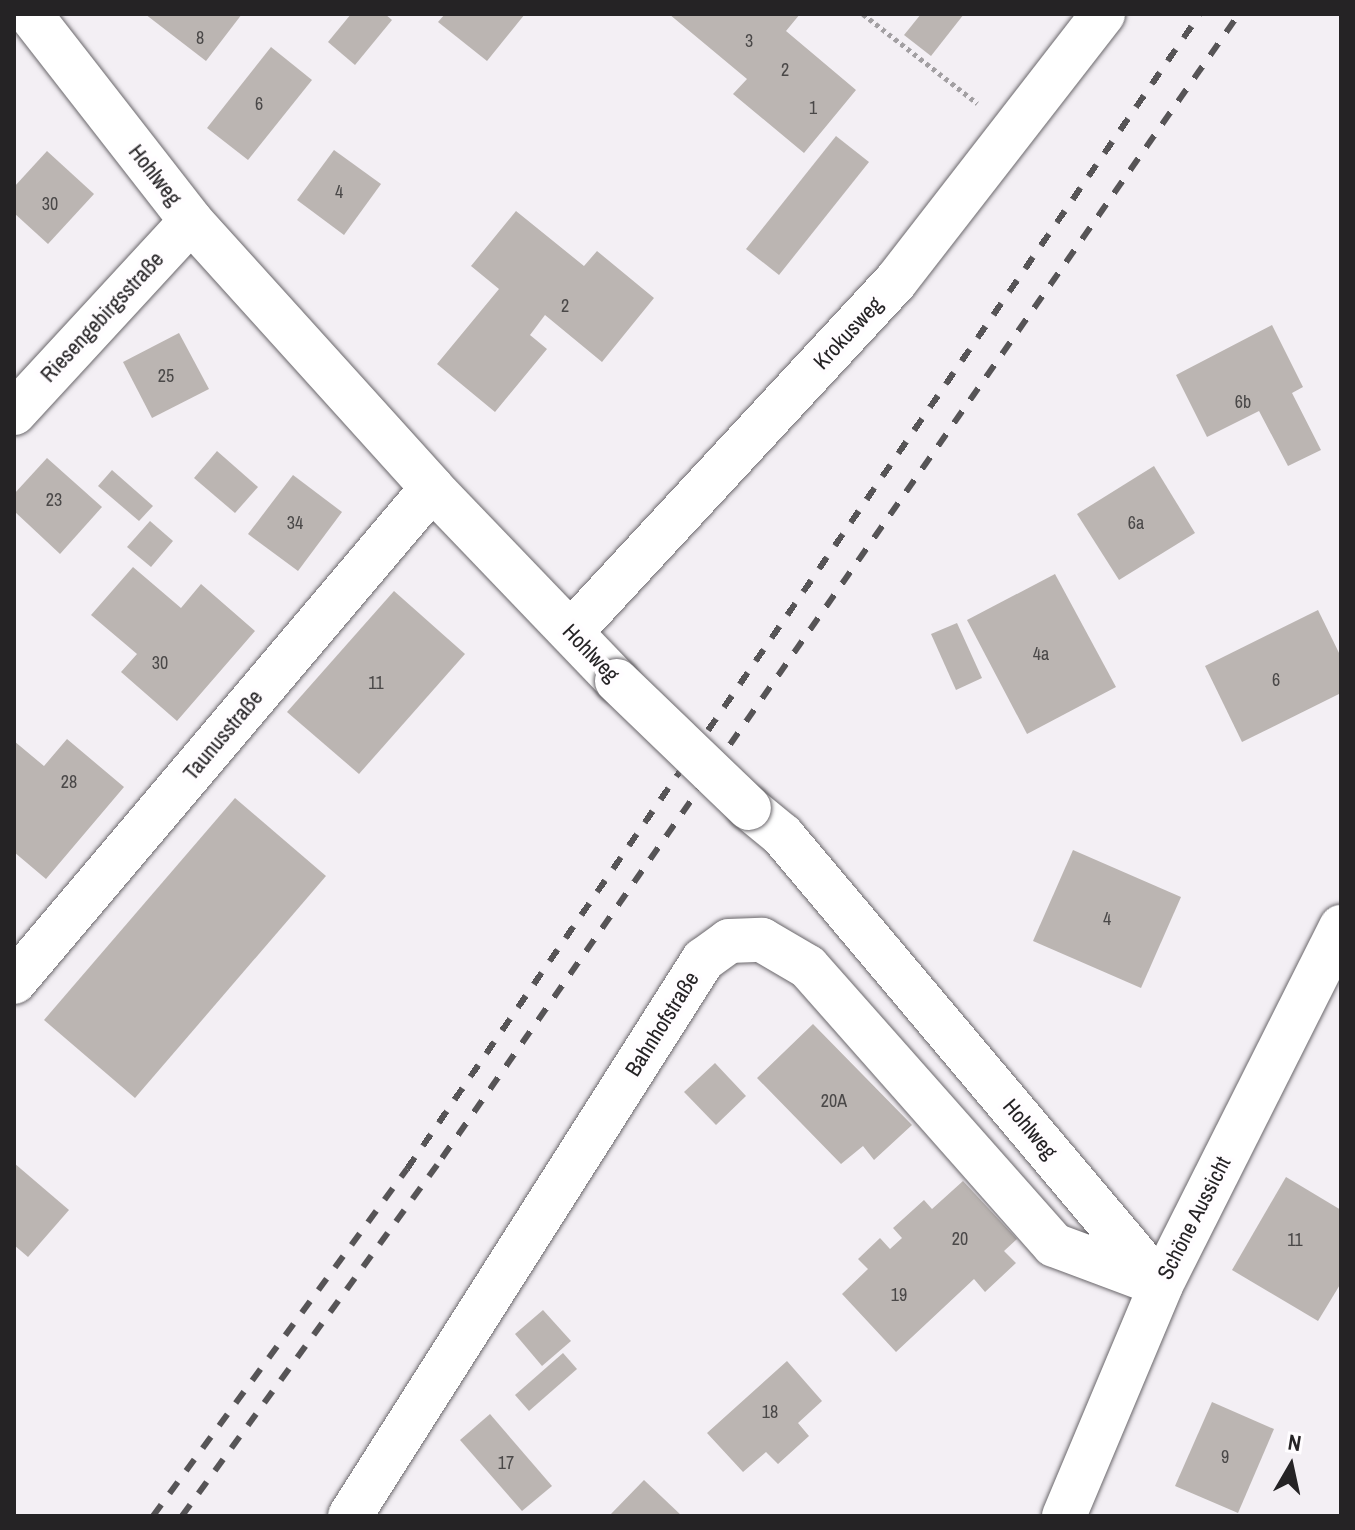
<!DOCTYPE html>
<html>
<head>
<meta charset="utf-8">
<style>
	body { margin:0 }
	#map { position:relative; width:1355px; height:1530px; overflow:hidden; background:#f3eff4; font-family:"Archivo Narrow",sans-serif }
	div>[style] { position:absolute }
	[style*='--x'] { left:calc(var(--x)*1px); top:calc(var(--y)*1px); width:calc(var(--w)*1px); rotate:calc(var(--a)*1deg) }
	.building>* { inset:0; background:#bbb5b2 }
	.path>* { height:5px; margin-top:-2.5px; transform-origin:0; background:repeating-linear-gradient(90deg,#a29fa2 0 4px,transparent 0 8px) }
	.roads { filter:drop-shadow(0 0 2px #6a676b) drop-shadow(0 0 2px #6a676b) }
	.street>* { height:44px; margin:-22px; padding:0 22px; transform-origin:22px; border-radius:22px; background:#fff }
	.rail>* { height:6px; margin-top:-3px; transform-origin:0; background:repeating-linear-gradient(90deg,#565456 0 14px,transparent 0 28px) }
	.bridges { filter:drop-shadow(0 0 2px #6a676b) drop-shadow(0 0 2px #6a676b) }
	.street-bridge>* { height:44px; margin:-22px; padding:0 22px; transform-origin:22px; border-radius:22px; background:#fff }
	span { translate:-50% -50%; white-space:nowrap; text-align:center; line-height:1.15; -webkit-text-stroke:8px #fffdff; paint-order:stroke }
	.number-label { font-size:18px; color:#4a4848 }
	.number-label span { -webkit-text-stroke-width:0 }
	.street-label { font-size:22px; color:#252325 }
	.frame { position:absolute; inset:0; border:16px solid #252325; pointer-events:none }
	.north { position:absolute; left:1251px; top:1426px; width:80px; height:80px; -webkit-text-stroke:6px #fffdff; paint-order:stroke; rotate:9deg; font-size:22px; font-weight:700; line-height:32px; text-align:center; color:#252325 }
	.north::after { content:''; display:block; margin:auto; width:28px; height:36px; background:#252325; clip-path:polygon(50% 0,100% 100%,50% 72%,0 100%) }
</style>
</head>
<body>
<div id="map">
	<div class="building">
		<div style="clip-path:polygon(145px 14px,242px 14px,206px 61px)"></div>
		<div style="clip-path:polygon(351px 14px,385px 14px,392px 20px,355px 65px,328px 42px)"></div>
		<div style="clip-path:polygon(445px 14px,525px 14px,487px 61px,438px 22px)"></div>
		<div style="clip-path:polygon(669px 14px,800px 14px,786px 31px,856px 90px,804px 153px,733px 94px,747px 79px)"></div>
		<div style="clip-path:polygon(921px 14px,964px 14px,931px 56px,904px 35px)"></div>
		<div style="clip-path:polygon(271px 47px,312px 80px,248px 160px,207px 128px)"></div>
		<div style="clip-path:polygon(836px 136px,869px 162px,779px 275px,746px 249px)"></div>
		<div style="clip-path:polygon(334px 150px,381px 184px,344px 235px,297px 200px)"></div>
		<div style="clip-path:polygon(47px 151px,94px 194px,48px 244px,14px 213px,14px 187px)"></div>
		<div style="clip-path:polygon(516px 211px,584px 266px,597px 251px,654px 298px,602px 362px,545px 315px,530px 335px,547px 349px,495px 412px,437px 364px,499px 289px,471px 266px)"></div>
		<div style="clip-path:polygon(1272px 325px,1303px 387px,1292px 393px,1321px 450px,1288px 466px,1259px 411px,1207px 437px,1176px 375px)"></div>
		<div style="clip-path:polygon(179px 333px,209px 389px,152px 418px,123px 362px)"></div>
		<div style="clip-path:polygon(217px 451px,258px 487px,235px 513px,194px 478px)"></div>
		<div style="clip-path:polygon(47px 458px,102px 507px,60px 554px,14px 511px,14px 494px)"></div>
		<div style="clip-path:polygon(1154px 466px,1195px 533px,1119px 580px,1077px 514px)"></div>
		<div style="clip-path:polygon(112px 470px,153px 506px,139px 521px,98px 486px)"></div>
		<div style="clip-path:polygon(293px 475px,342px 512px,298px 571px,248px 534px)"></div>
		<div style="clip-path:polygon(150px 521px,173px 541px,151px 567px,127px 547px)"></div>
		<div style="clip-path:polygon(133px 567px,181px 608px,201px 584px,255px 631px,177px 721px,121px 672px,137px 654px,91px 615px)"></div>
		<div style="clip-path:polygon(1055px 574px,1116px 687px,1027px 734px,967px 620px)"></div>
		<div style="clip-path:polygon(394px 591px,465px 654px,359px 774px,287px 712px)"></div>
		<div style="clip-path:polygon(1318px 610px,1341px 657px,1341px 693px,1242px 742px,1205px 666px)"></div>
		<div style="clip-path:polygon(957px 623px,982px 678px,956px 690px,931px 634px)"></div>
		<div style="clip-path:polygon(67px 739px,124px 787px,46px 879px,14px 852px,14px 741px,44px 766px)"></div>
		<div style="clip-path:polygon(235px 798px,326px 876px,135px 1098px,44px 1020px)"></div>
		<div style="clip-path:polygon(1073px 850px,1181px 897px,1141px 988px,1033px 941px)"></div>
		<div style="clip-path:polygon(813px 1024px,912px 1125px,874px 1160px,863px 1146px,841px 1164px,757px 1078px)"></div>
		<div style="clip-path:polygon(715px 1063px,746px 1096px,716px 1125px,684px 1092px)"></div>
		<div style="clip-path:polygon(14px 1163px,69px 1210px,28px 1257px,14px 1245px)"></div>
		<div style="clip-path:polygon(1286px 1177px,1341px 1210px,1341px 1283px,1318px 1321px,1232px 1270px)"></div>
		<div style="clip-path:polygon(963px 1181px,1017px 1239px,1004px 1251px,1016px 1263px,985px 1292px,974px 1279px,896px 1352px,842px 1294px,868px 1269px,858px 1259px,880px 1238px,890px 1249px,902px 1238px,893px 1228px,924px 1200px,932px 1209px)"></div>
		<div style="clip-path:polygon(543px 1310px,571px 1341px,542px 1366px,515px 1334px)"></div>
		<div style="clip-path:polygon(563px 1353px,577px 1369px,529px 1411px,515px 1395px)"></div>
		<div style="clip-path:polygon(787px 1361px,822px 1401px,798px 1423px,809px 1436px,778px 1464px,766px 1452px,743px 1472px,707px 1433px)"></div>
		<div style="clip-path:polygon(1212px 1402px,1274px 1429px,1238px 1513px,1175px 1486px)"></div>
		<div style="clip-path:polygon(490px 1414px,552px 1486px,522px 1511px,460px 1440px)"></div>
		<div style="clip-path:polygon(644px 1480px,682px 1516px,609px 1516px)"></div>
	</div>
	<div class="path">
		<div style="--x:863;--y:14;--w:145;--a:38"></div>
	</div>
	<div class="roads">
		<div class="street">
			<div style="--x:30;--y:14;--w:262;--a:52.1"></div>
			<div style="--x:191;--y:221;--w:360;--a:47.9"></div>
			<div style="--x:432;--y:488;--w:267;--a:46.2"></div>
			<div style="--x:14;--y:413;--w:261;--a:-47.3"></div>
			<div style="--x:571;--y:632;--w:478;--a:-47.2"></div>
			<div style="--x:896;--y:281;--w:338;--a:-52.2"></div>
			<div style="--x:749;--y:808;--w:43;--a:39.3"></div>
			<div style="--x:782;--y:835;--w:586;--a:49.92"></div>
			<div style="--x:14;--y:982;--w:647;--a:-49.76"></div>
			<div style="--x:350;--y:1516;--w:659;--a:-57.59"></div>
			<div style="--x:703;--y:960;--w:32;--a:-36"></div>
			<div style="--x:729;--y:941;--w:33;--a:-2"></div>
			<div style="--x:762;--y:940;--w:53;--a:30.4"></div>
			<div style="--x:808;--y:967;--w:371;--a:48.5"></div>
			<div style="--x:1054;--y:1245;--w:114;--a:20.5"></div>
			<div style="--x:1064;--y:1516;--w:251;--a:-67.2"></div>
			<div style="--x:1161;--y:1285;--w:401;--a:-63.3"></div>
		</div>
	</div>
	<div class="rail">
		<div style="--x:153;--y:1516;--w:430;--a:-53.8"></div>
		<div style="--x:407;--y:1169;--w:1401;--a:-55.53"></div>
		<div style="--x:182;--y:1516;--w:442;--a:-54"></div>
		<div style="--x:442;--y:1158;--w:1394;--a:-55.14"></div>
	</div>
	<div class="bridges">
		<div class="street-bridge">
			<div style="--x:617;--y:681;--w:183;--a:43.9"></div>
		</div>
	</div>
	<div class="number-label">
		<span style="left:200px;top:38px">8</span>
		<span style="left:749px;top:41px">3</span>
		<span style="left:785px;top:70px">2</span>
		<span style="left:259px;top:104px">6</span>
		<span style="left:813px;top:108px">1</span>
		<span style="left:339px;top:192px">4</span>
		<span style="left:50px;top:204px">30</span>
		<span style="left:565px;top:306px">2</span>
		<span style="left:166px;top:376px">25</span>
		<span style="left:1243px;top:402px">6b</span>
		<span style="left:54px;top:500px">23</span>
		<span style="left:295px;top:523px">34</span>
		<span style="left:1136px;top:523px">6a</span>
		<span style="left:1041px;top:654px">4a</span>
		<span style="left:160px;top:663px">30</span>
		<span style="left:1276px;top:680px">6</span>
		<span style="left:376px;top:683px">11</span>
		<span style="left:69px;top:782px">28</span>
		<span style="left:1107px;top:919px">4</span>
		<span style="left:834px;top:1101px">20A</span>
		<span style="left:960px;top:1239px">20</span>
		<span style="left:1295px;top:1240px">11</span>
		<span style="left:899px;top:1295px">19</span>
		<span style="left:770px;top:1412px">18</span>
		<span style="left:1225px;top:1457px">9</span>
		<span style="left:506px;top:1463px">17</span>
	</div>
	<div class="street-label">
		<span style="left:155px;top:175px;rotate:52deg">Hohlweg</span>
		<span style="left:102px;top:317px;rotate:-47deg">Riesengebirgsstraße</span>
		<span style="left:848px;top:333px;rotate:-47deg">Krokusweg</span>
		<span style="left:591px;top:653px;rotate:46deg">Hohlweg</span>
		<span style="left:223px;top:735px;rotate:-50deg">Taunusstraße</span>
		<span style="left:662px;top:1024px;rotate:-58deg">Bahnhofstraße</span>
		<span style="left:1030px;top:1129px;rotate:50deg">Hohlweg</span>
		<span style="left:1194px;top:1218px;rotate:-63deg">Schöne Aussicht</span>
	</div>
	<div class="frame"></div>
	<div class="north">N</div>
</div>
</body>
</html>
